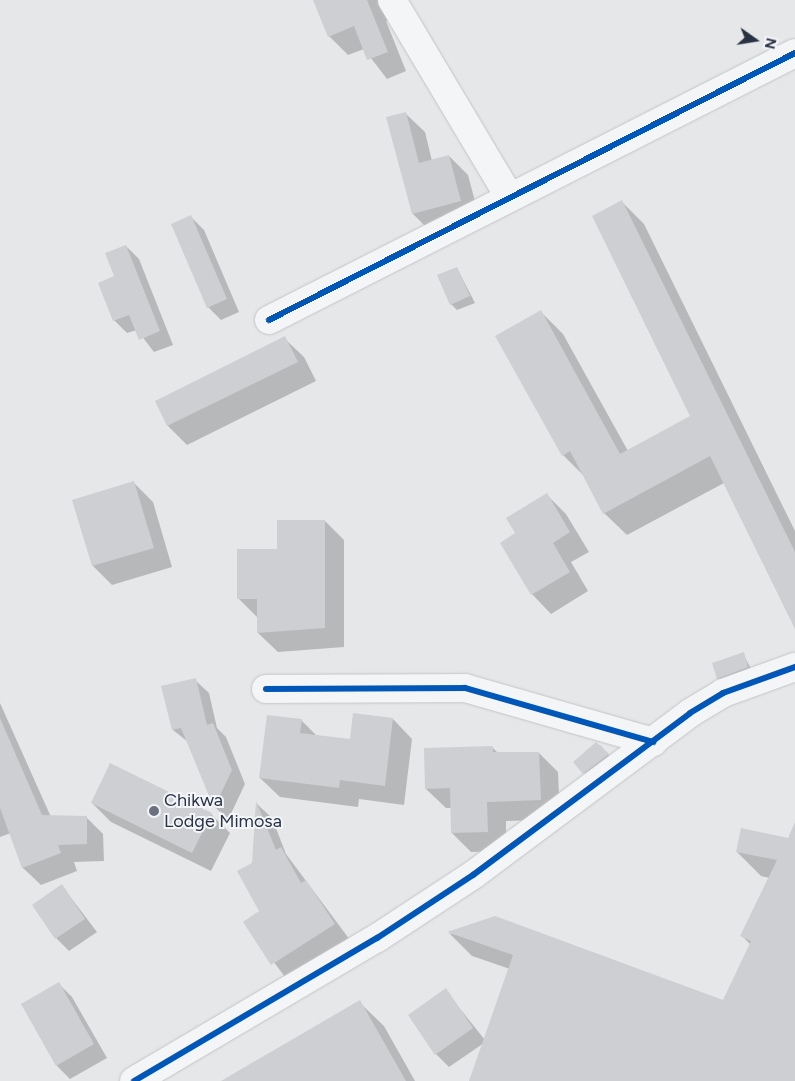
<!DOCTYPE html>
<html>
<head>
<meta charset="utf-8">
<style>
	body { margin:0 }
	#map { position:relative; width:795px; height:1081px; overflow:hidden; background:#e5e7e9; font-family:Figtree,sans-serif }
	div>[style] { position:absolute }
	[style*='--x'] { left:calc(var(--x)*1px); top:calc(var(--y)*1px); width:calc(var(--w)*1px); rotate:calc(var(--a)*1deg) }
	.shadow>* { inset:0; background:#0003 }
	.building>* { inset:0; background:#cdcfd2 }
	.roads { filter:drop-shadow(0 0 1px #c3c5c7) drop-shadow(0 0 1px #c3c5c7) }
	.minor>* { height:28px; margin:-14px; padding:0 14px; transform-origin:14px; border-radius:14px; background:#f4f5f6 }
	.cycleway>* { height:6px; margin:-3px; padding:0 3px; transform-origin:3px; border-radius:3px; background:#0057b8 }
	.dots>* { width:14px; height:14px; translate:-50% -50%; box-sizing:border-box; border:2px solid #f3f5f8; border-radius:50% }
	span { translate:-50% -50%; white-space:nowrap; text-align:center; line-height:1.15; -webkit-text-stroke:4px #f3f5f8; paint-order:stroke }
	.poi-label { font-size:18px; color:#2a3344 }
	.left { translate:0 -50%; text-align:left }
	.north { position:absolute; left:730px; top:15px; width:50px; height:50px; -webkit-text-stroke:4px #f3f5f8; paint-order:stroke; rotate:103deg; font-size:14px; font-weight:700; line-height:20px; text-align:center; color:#2a3344 }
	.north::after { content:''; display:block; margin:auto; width:18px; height:22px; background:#2a3344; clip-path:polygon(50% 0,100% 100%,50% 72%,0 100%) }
</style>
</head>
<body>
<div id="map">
	<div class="shadow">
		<div style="clip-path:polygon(315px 0,388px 0,395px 18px,386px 21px,406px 71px,387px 79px,364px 49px,348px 55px,329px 36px)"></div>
		<div style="clip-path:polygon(405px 113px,425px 132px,432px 161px,449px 156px,468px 175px,480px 220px,432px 233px,413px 214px)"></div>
		<div style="clip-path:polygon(622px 202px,644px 224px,795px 531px,795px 624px,724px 483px,627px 535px,604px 513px,585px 477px,563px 455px,541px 312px,563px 334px,628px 451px,692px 417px)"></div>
		<div style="clip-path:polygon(191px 217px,204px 230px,239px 312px,221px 320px,208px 307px)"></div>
		<div style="clip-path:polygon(126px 246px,139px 259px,173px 345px,154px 352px,137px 330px,127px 333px,114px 320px,116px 276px)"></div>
		<div style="clip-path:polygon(457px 268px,475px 303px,457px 310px,451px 304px)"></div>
		<div style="clip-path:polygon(284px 338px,304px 357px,316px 381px,187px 445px,168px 426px,156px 402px)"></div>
		<div style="clip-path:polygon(134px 483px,153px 502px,172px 567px,112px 585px,93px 566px,73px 501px)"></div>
		<div style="clip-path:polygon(547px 495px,566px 514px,589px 552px,571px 562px,588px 591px,551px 614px,532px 594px,517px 534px)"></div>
		<div style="clip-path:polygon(325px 521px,344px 540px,344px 647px,278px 652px,258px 633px,257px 617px,238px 598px,278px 550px)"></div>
		<div style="clip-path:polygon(743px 654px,754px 674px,724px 684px,718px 678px)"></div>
		<div style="clip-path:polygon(195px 680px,209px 693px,217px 728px,226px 737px,245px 784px,228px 820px,215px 807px,188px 742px,173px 730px)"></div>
		<div style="clip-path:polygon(0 703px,51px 817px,86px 817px,103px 834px,104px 861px,74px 862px,77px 871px,41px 885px,23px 868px,11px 833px,0 837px)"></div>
		<div style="clip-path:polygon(354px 714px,393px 719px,412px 739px,404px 805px,359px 799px,358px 807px,280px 797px,260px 778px,301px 720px,317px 736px,351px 740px)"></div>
		<div style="clip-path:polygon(600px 745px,614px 761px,590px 779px,574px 762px)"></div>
		<div style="clip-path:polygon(492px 747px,499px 754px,539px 753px,558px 772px,560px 819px,506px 821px,506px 851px,471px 852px,452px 833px,451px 808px,446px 808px,426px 789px)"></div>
		<div style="clip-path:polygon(92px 803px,211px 814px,230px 833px,211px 871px,111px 822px)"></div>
		<div style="clip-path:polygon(257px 804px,272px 818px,286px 854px,350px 940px,288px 981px,244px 922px,260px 912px,253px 864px)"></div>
		<div style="clip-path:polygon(795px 842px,795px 1081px,470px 1081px,484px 1043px,449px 1067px,436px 1054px,445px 990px,485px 1040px,510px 969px,472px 956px,449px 933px,723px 1001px,751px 945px,742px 936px,770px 878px,761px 876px,737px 852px)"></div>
		<div style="clip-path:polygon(62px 886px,97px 932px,69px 951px,56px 938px)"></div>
		<div style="clip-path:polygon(59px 984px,72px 997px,107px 1058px,70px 1079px,57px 1066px,22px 1004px)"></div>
		<div style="clip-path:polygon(359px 1002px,384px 1026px,415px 1081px,223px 1081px)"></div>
	</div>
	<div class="building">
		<div style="clip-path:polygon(313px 0,367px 0,388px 52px,367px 60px,354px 26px,328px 37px)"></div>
		<div style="clip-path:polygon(406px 112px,419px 163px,449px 155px,461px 201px,412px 214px,386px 117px)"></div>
		<div style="clip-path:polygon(622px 200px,795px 552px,795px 629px,710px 456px,603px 514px,570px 451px,562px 456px,495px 336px,541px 310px,620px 454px,690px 416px,592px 216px)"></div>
		<div style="clip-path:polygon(191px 215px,227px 299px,207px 308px,171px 224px)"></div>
		<div style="clip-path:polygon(126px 245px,160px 331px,139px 340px,129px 315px,113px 321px,98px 283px,114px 276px,105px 253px)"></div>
		<div style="clip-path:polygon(457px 267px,470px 296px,450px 305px,437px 275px)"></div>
		<div style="clip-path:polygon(285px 336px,298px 362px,167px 426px,155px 401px)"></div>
		<div style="clip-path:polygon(134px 481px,154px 548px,92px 566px,72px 500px)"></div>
		<div style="clip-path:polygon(547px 493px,570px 532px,553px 543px,570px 572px,531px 595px,500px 543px,515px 533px,506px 518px)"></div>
		<div style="clip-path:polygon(277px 520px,325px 520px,325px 628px,257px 633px,257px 599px,237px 599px,237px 549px,277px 549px)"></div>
		<div style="clip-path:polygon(744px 652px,748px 667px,717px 679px,712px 663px)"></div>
		<div style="clip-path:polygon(196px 678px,207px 725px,213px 723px,232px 770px,214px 808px,181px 728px,172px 730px,161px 686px)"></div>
		<div style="clip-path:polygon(353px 713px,393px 718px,385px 786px,340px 780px,339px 788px,259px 778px,267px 715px,302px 719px,300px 733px,350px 739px)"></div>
		<div style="clip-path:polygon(0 718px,42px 815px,87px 816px,87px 844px,58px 845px,61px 853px,22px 868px,0 808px)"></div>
		<div style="clip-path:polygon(596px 742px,609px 754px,583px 774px,573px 762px)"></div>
		<div style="clip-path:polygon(493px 746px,493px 752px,539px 752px,541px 800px,487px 802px,488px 832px,451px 833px,450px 788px,425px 789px,424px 748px)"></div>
		<div style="clip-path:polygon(110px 763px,212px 813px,192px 853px,91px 803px)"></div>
		<div style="clip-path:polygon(256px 801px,276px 850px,281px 847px,301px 883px,306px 880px,335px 924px,271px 965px,243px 922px,259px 911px,237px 871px,252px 863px)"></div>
		<div style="clip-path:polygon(795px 822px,795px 1081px,469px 1081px,513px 955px,447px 932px,495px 916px,723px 1000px,751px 941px,740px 936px,777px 860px,736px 852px,741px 828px,788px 838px)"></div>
		<div style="clip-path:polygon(62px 884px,85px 919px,55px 939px,32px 905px)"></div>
		<div style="clip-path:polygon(59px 982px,94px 1044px,56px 1066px,21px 1004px)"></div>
		<div style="clip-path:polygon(446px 988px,473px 1028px,435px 1055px,408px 1015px)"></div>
		<div style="clip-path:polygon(360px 1000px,406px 1081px,221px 1081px)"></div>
	</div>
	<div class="roads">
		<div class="minor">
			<div style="--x:392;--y:0;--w:228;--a:59.2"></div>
			<div style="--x:269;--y:320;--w:590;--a:-26.91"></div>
			<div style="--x:266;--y:689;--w:199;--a:-0.3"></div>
			<div style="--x:465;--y:688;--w:196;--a:16"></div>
			<div style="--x:134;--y:1081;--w:282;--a:-30.5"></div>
			<div style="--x:377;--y:938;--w:115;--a:-33.3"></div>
			<div style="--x:473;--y:875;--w:271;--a:-36.7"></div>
			<div style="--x:690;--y:713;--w:39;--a:-31"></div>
			<div style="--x:723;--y:693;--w:77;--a:-19.9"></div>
		</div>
	</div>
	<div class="cycleway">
		<div style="--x:269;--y:320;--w:590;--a:-26.91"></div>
		<div style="--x:266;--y:689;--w:199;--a:-0.3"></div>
		<div style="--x:465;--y:688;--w:196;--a:16"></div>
		<div style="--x:134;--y:1081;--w:282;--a:-30.5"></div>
		<div style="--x:377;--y:938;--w:115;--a:-33.3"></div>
		<div style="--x:473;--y:875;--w:271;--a:-36.7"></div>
		<div style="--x:690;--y:713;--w:39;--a:-31"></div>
		<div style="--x:723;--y:693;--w:77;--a:-19.9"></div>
	</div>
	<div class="dots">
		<div style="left:154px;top:811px;background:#6b727e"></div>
	</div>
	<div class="poi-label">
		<span class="left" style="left:164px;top:811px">Chikwa<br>Lodge Mimosa</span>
	</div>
	<div class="north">N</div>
</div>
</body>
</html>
